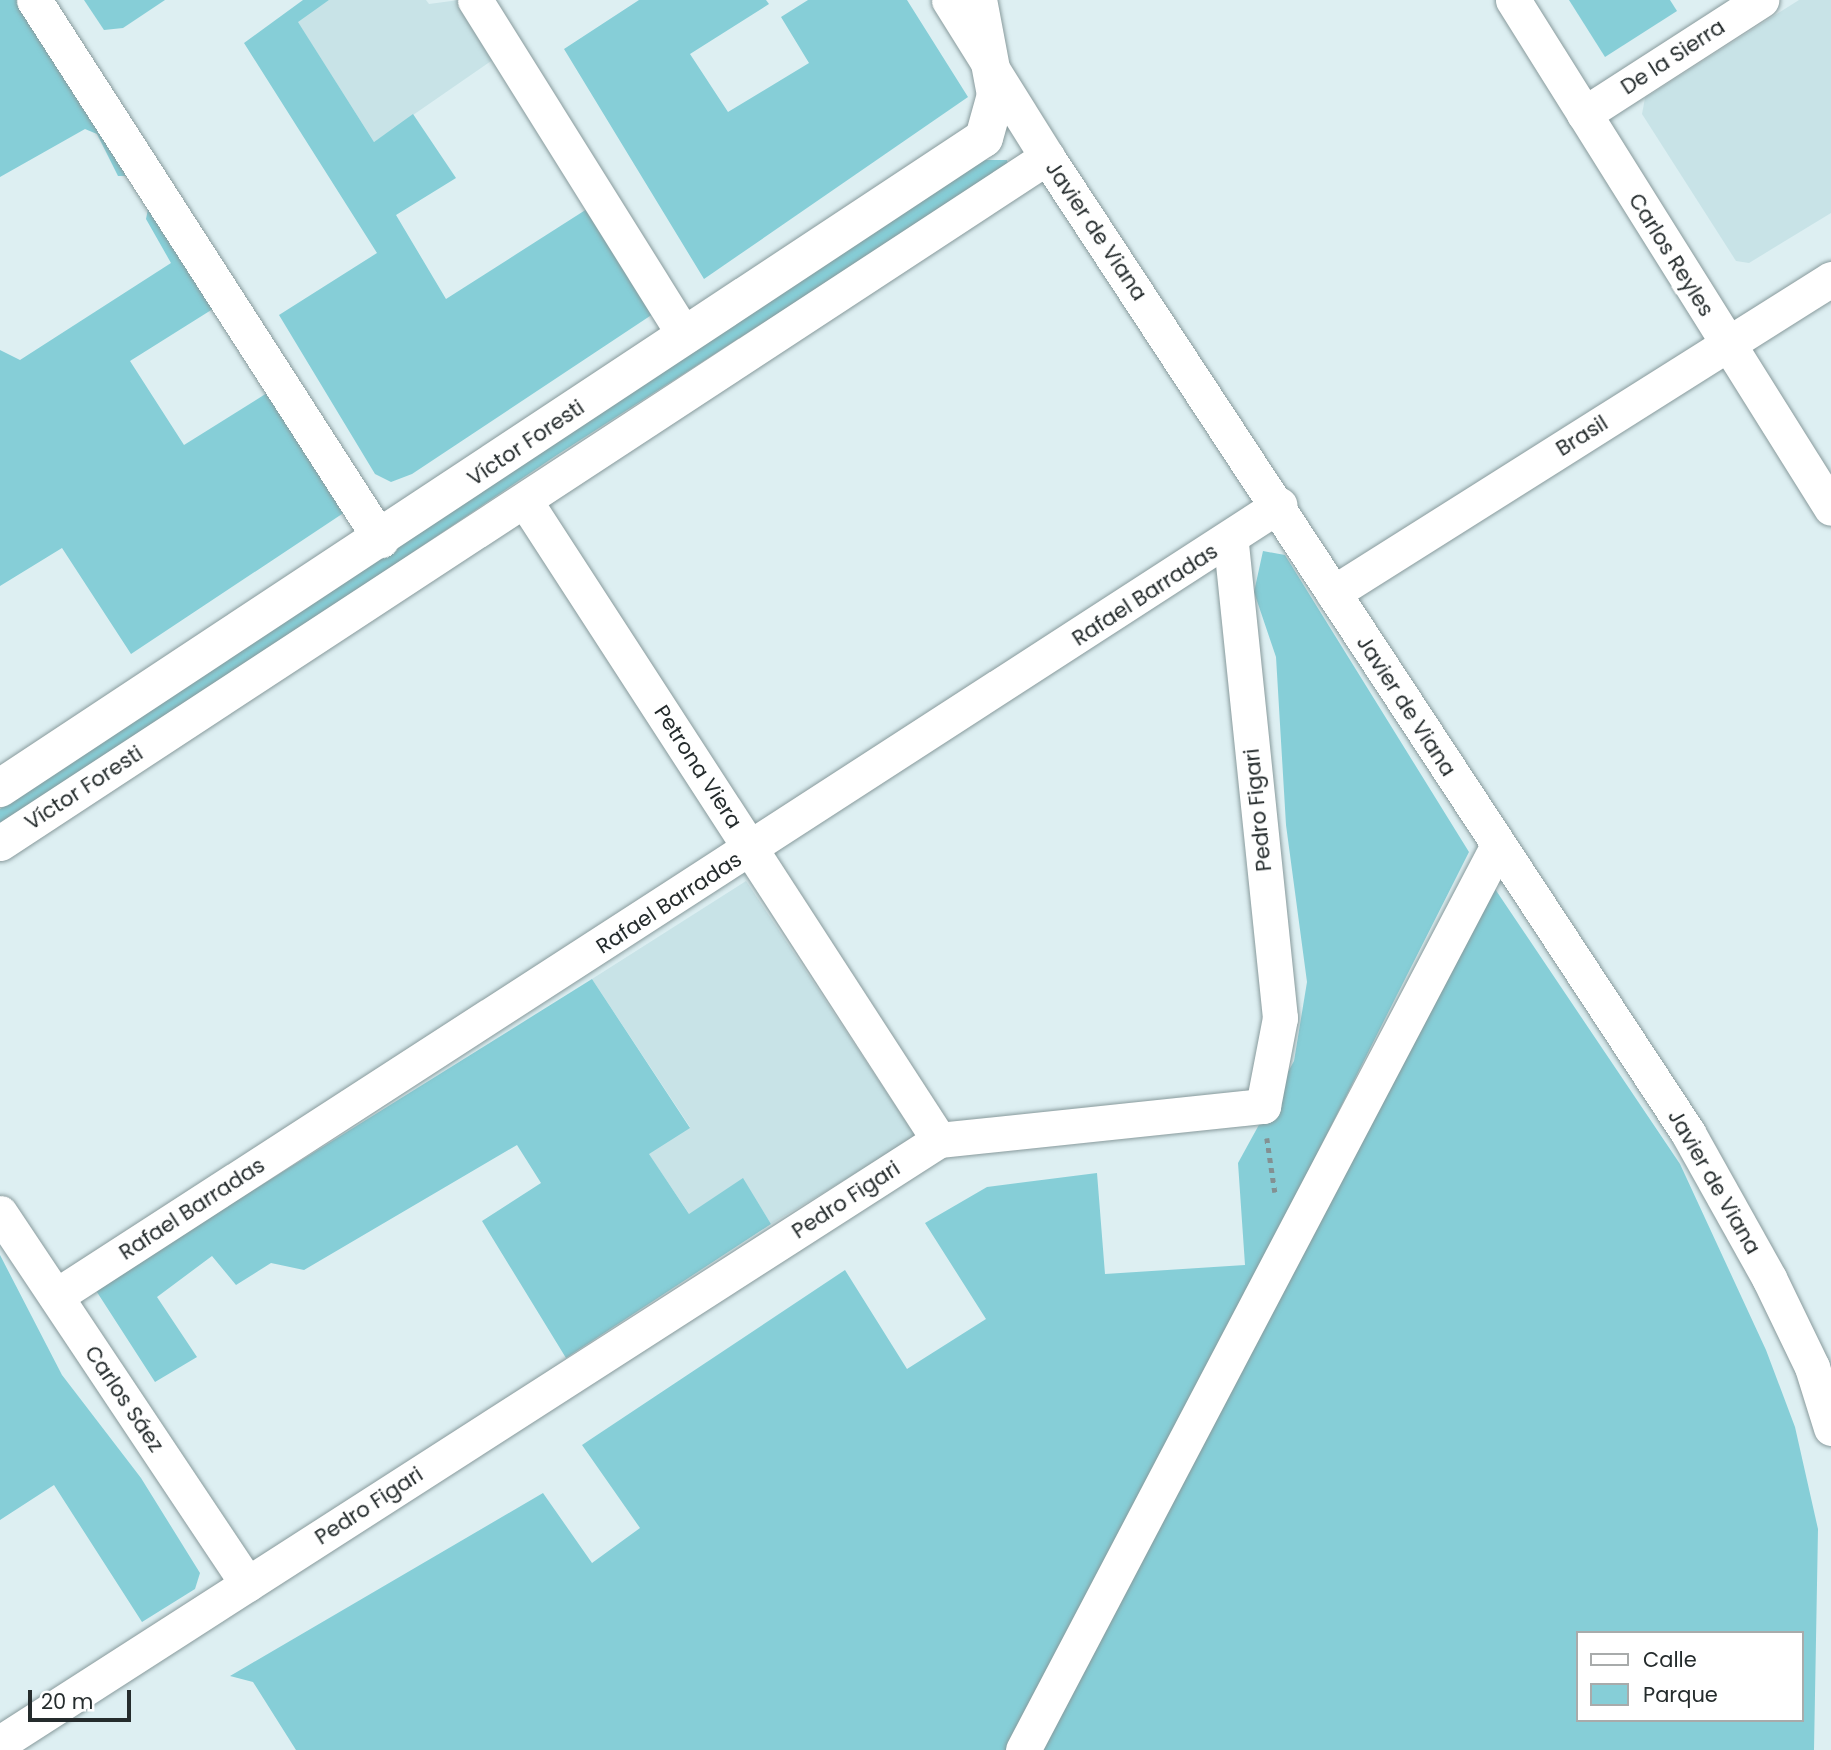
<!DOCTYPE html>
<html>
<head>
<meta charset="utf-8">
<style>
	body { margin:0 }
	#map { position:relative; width:1831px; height:1750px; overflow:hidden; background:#ddeff2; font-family:Poppins,sans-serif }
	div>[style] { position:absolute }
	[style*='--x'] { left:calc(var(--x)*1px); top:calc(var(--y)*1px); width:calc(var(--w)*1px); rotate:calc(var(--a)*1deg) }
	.built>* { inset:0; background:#c8e3e7 }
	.green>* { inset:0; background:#86ced7 }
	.path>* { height:4.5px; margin-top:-2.25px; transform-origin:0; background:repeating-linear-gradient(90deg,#839092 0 5px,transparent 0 10px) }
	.roads { filter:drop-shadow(0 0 2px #889a9c) drop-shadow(0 0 2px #889a9c) }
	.minor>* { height:35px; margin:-17.5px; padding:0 17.5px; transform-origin:17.5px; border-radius:17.5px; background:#fff }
	.tertiary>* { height:38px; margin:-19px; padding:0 19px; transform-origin:19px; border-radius:19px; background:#fff }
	span { translate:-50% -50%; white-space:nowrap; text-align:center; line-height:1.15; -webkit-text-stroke:7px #fff; paint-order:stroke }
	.street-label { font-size:21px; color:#252c2d }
	.legend { position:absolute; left:1576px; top:1631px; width:228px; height:91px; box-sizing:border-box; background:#fff; border:2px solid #a8abab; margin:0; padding:9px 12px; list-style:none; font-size:21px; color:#252c2d }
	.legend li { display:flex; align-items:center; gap:14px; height:35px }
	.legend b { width:35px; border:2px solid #a8abab }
	.scale { position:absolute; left:28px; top:1690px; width:103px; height:32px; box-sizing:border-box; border:4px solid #252c2d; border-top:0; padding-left:9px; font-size:21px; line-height:24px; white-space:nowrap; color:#252c2d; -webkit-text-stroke:5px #fff; paint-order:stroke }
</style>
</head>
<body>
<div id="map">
	<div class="built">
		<div style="clip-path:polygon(329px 0,426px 0,429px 4px,459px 0,494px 59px,374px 142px,297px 21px)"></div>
		<div style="clip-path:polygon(1799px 0,1831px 0,1831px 213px,1749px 263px,1736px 261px,1642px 114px,1645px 98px)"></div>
		<div style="clip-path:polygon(746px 881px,916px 1137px,771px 1224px,743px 1179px,690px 1215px,648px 1153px,690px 1127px,592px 979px)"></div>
	</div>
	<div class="green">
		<div style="clip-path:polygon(0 0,20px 0,129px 176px,118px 176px,97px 134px,85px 129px,0 177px)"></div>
		<div style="clip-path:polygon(84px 0,165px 0,123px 28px,104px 30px)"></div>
		<div style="clip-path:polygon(303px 0,329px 0,298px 22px,374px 142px,413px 114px,456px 178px,396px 215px,446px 299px,587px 209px,656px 312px,412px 474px,391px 482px,375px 474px,279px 315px,377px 253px,244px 43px)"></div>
		<div style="clip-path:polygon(639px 0,766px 0,769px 4px,690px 54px,728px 112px,809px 63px,781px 17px,808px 0,907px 0,968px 97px,704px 279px,564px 49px)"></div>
		<div style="clip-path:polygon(1569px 0,1670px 0,1677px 11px,1605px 57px)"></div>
		<div style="clip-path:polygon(984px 160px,1007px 160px,1008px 166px,557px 455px,0 831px,0 809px)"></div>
		<div style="clip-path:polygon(149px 204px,216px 307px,130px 361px,184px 445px,267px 393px,345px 512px,131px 654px,62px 548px,0 586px,0 350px,20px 360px,171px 263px,146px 219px)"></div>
		<div style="clip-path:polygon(1263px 551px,1285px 555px,1469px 852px,1255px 1277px,1007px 1750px,296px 1750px,253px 1682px,230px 1676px,543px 1493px,592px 1563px,640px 1528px,582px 1445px,845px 1270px,907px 1369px,986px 1319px,925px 1223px,987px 1187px,1097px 1173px,1105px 1274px,1245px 1265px,1238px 1163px,1294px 1061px,1307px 982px,1286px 825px,1276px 657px,1254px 592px)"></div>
		<div style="clip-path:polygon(evenodd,1491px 883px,1680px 1164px,1766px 1350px,1795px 1427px,1818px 1529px,1814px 1750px,1042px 1750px,1491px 883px,1577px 1633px,1801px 1633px,1801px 1720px,1577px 1720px,1577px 1633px)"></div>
		<div style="clip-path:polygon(592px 979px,690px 1128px,649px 1154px,689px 1214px,743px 1178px,771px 1224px,566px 1358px,482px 1221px,541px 1183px,517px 1145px,304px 1270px,271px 1263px,236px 1285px,212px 1256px,157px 1297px,197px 1357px,155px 1382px,95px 1289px)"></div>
		<div style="clip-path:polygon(0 1255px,62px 1375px,141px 1478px,200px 1573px,195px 1589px,142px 1622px,54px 1485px,0 1520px)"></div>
	</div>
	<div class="path">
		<div style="--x:1267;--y:1138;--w:55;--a:81.6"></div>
	</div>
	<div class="roads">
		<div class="minor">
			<div style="--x:34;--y:0;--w:642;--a:57.28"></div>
			<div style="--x:475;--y:0;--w:396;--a:58"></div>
			<div style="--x:949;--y:0;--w:185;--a:58"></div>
			<div style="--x:1047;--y:157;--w:1168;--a:56.7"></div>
			<div style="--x:1688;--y:1133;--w:166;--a:60.8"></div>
			<div style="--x:1769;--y:1278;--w:99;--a:64.2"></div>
			<div style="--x:1812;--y:1367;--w:64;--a:72.7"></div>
			<div style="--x:1513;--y:0;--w:599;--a:57.95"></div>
			<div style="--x:1584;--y:114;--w:211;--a:-32.8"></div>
			<div style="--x:525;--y:501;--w:761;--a:57.06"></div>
			<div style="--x:1333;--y:593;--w:589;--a:-32.23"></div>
			<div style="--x:0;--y:843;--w:1252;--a:-33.23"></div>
			<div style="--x:0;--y:1213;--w:446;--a:56.3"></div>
			<div style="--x:56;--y:1296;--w:1457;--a:-32.89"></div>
			<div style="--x:0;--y:1743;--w:1116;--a:-32.71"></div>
			<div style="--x:939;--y:1140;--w:326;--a:-6"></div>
			<div style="--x:1263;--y:1106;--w:90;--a:-79.1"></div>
			<div style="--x:1280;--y:1018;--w:481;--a:-95.9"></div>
			<div style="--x:1023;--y:1750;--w:1020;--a:-62.3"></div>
		</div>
		<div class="tertiary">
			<div style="--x:0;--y:788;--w:1179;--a:-33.45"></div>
			<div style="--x:984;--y:138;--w:45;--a:-74.4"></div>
			<div style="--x:996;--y:95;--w:97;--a:-100.7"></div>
		</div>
	</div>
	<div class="street-label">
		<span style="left:1673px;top:57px;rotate:-33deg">De la Sierra</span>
		<span style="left:1096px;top:231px;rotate:56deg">Javier de Viana</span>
		<span style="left:1671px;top:255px;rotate:58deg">Carlos Reyles</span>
		<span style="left:1582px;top:436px;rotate:-32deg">Brasil</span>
		<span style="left:526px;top:443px;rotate:-34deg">Víctor Foresti</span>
		<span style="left:1145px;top:595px;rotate:-33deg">Rafael Barradas</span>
		<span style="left:1406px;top:706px;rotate:57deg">Javier de Viana</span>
		<span style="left:698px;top:767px;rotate:57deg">Petrona Viera</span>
		<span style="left:84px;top:788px;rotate:-33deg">Víctor Foresti</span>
		<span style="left:1258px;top:810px;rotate:-96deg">Pedro Figari</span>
		<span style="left:669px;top:903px;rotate:-33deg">Rafael Barradas</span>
		<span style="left:1714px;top:1182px;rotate:60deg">Javier de Viana</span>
		<span style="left:846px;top:1200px;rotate:-33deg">Pedro Figari</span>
		<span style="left:192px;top:1209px;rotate:-33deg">Rafael Barradas</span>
		<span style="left:124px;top:1399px;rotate:56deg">Carlos Sáez</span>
		<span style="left:369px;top:1506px;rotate:-33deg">Pedro Figari</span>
	</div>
	<ul class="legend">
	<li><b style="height:9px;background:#fff"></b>Calle</li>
	<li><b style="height:19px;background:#86ced7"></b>Parque</li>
	</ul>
	<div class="scale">20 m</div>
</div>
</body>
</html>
